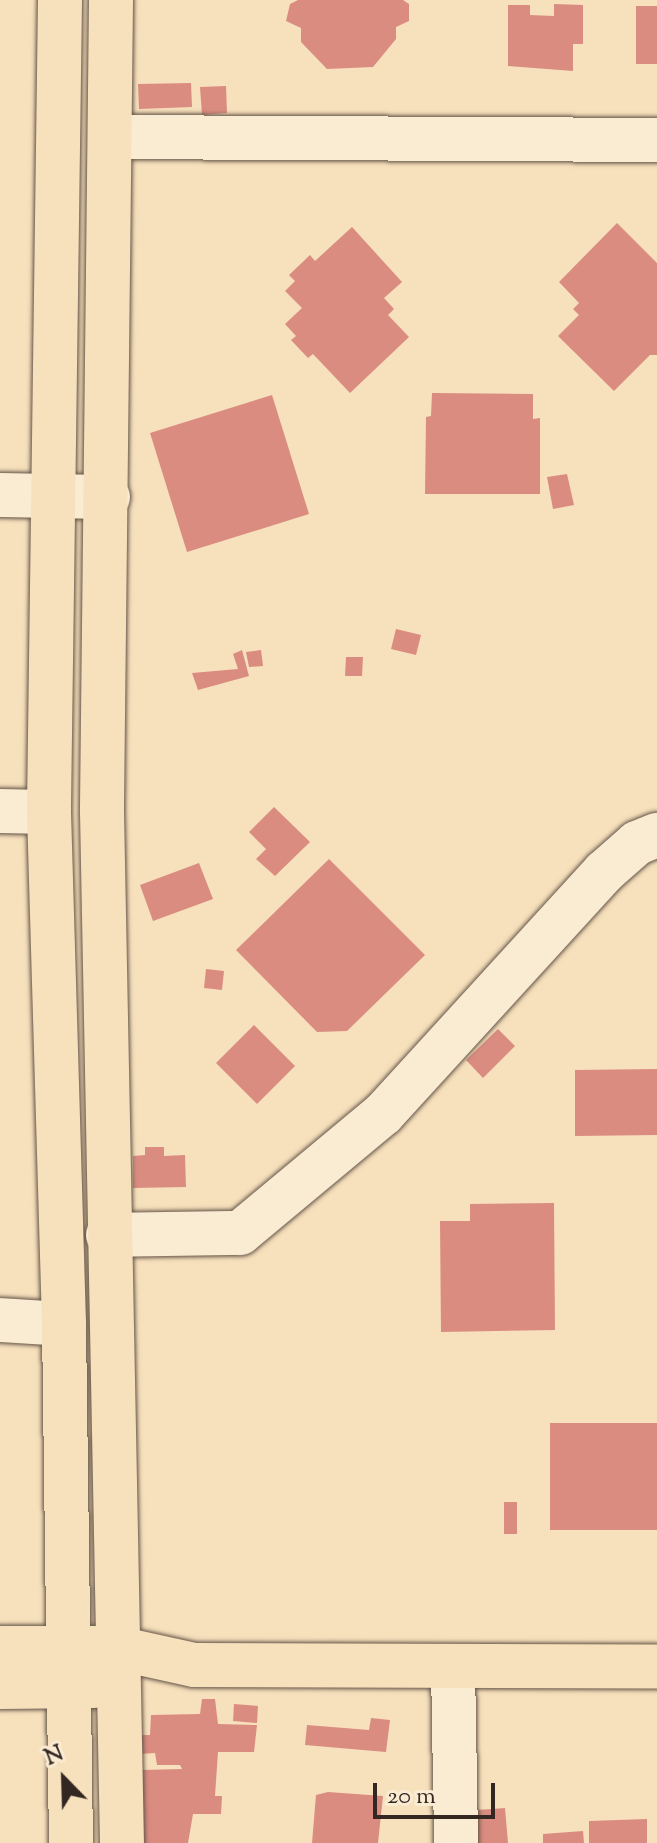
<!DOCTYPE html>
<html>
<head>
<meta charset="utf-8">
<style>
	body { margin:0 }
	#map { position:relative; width:657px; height:1843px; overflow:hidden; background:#f7e0bc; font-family:"Sorts Mill Goudy",serif }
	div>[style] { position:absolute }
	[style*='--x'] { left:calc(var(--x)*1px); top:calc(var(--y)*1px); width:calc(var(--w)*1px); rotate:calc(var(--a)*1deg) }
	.building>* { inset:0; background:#da8c80 }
	.roads { filter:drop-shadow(0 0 2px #645548) drop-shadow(0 0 2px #645548) }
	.minor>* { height:44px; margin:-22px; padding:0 22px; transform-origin:22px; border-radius:22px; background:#faebd3 }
	.major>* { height:44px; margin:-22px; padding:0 22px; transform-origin:22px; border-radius:22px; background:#f7e0bc }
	span { translate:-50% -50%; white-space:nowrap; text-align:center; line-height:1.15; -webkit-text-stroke:7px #faebd3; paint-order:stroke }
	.north { position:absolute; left:24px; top:1739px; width:80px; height:80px; -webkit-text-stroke:6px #faebd3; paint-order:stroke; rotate:337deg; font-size:22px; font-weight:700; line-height:32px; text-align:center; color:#332721 }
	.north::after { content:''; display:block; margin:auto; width:28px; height:36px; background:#332721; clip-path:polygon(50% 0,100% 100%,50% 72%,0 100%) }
	.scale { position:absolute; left:373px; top:1783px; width:122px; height:36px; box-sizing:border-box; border:4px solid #332721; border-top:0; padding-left:10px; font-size:24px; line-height:28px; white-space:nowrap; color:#332721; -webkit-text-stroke:6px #faebd3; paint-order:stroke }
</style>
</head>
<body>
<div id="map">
	<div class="building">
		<div style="clip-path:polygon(298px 0,403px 0,409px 4px,409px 21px,396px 27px,396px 39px,373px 67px,327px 69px,301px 42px,301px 28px,286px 21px,290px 4px)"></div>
		<div style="clip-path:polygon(554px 4px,583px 5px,583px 44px,573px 44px,573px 71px,508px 66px,508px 5px,530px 5px,530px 15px,554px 16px)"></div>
		<div style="clip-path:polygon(636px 6px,657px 6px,657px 64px,636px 64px)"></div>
		<div style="clip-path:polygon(191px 83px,192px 107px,139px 109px,138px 84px)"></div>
		<div style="clip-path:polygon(226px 86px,227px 113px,202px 115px,200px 87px)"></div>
		<div style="clip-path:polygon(617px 223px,657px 263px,657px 355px,650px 355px,614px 391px,558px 336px,579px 315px,573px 309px,579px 303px,559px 282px)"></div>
		<div style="clip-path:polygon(352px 227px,402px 282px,384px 298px,394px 309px,388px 315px,409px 337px,350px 393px,313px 354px,308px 358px,291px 340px,296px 336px,285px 324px,302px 308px,285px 291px,295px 281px,289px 275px,310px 255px,315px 261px)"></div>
		<div style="clip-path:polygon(432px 393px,533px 394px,533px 419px,540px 418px,540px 494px,425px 494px,426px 417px,431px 416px)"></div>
		<div style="clip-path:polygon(272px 395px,309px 514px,187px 552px,150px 433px)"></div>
		<div style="clip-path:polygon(567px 474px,574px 505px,553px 509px,547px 477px)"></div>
		<div style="clip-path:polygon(396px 629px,421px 635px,416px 655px,391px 649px)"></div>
		<div style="clip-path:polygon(242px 650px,249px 676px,198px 690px,192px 673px,238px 669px,233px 654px)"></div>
		<div style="clip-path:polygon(261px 650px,263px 666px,249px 667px,246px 652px)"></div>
		<div style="clip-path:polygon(346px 657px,363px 657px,362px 676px,345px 676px)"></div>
		<div style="clip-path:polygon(274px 807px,310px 842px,275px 876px,256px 859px,266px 849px,249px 832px)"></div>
		<div style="clip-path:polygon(329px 859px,425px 955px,347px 1031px,317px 1032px,236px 950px)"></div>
		<div style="clip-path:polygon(199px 863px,213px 899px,153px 921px,140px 885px)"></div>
		<div style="clip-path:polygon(206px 969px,224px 971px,222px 990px,204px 988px)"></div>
		<div style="clip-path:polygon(254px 1025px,295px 1066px,257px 1104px,216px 1063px)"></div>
		<div style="clip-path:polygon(498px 1029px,515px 1046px,483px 1078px,466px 1060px)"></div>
		<div style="clip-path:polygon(657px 1069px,657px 1135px,575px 1136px,575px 1070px)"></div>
		<div style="clip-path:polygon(145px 1147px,164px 1147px,164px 1156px,185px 1155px,186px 1187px,133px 1188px,133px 1156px,145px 1155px)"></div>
		<div style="clip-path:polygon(554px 1203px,555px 1330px,441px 1332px,440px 1221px,470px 1221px,470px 1204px)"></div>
		<div style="clip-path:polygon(550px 1423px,657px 1423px,657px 1530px,550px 1530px)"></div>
		<div style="clip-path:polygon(504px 1502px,517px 1502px,517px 1534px,504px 1534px)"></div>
		<div style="clip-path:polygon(202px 1699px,215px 1699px,218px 1724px,257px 1725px,254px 1752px,218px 1752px,215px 1796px,222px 1796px,221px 1814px,193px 1814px,188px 1843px,140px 1843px,141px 1770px,182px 1769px,180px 1765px,157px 1765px,155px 1753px,140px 1754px,142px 1735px,150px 1735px,151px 1715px,200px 1714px)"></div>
		<div style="clip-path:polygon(234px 1704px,258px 1706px,257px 1723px,233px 1721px)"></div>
		<div style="clip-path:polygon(371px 1718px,390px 1720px,386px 1752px,305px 1745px,307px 1725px,369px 1730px)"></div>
		<div style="clip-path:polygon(328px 1792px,383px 1796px,378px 1843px,312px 1843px,316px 1795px)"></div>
		<div style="clip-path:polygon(505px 1808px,508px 1843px,466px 1843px,464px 1811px)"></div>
		<div style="clip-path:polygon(647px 1819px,647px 1843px,589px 1843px,589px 1821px)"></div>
		<div style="clip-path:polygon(583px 1831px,584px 1843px,543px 1843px,543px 1834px)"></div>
	</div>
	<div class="roads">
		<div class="minor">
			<div style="--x:110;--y:137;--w:547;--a:0.31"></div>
			<div style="--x:0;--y:495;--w:108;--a:1.1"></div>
			<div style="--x:0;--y:811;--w:49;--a:1.2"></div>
			<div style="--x:108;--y:1235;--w:132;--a:-0.9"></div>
			<div style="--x:240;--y:1233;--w:186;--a:-39.8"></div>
			<div style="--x:383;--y:1114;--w:328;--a:-47.6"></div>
			<div style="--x:604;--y:872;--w:44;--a:-41.3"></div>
			<div style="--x:637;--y:843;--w:22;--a:-22"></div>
			<div style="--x:0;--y:1320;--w:64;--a:3.6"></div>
			<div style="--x:453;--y:1666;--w:177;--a:89"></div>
		</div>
		<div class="major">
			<div style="--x:60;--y:0;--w:812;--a:90.78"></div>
			<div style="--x:49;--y:812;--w:512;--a:88.32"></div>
			<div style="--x:64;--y:1324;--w:519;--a:89.23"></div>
			<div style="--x:111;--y:0;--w:812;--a:90.64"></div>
			<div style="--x:102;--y:812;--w:1031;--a:88.89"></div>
			<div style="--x:0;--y:1648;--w:117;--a:0"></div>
			<div style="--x:117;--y:1648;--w:79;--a:12.4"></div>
			<div style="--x:194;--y:1665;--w:463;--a:0.2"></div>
			<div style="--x:0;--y:1687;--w:94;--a:-0.6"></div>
		</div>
	</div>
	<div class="north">N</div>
	<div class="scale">20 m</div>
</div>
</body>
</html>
